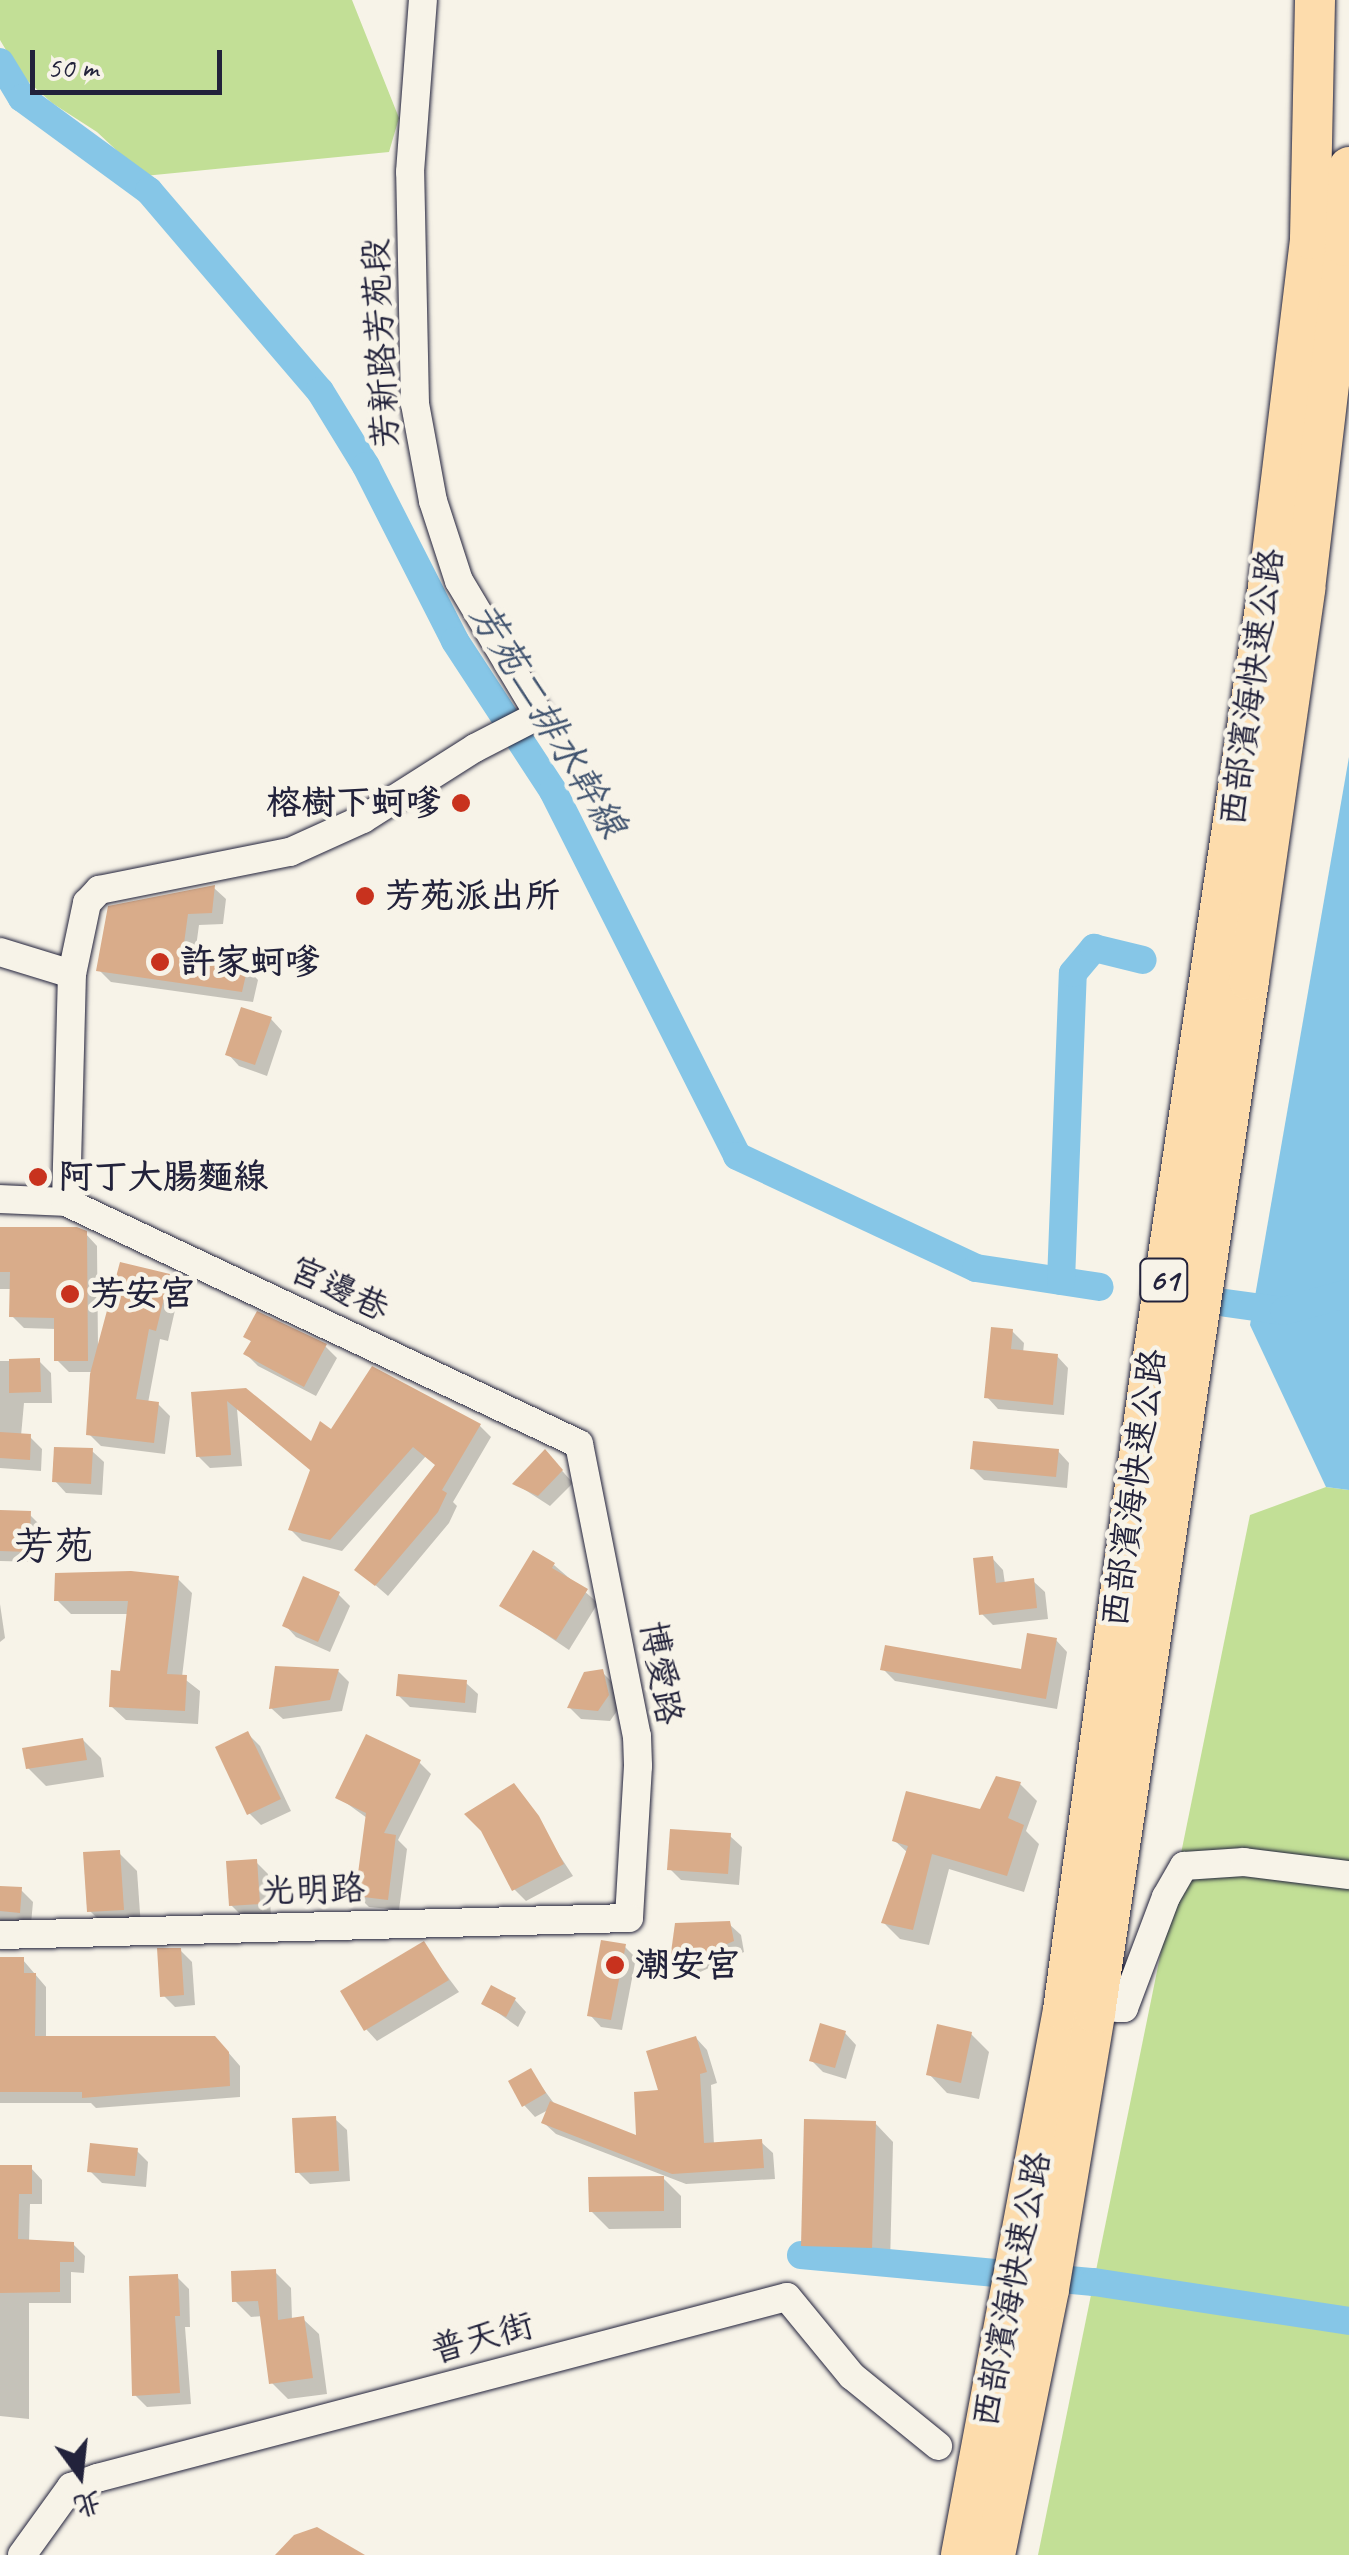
<!DOCTYPE html>
<html>
<head>
<meta charset="utf-8">
<style>
	body { margin:0 }
	#map { position:relative; width:1349px; height:2555px; overflow:hidden; background:#f7f3e8; font-family:Caveat,"LXGW WenKai TC",sans-serif }
	div>[style] { position:absolute }
	[style*='--x'] { left:calc(var(--x)*1px); top:calc(var(--y)*1px); width:calc(var(--w)*1px); rotate:calc(var(--a)*1deg) }
	.green>* { inset:0; background:#c2df96 }
	.water>* { inset:0; background:#86c6e7 }
	.shadow>* { inset:0; background:#0003 }
	.canal>* { height:28px; margin:-14px; padding:0 14px; transform-origin:14px; border-radius:14px; background:#86c6e7 }
	.building>* { inset:0; background:#d9ac8a }
	.roads { filter:drop-shadow(0 0 2px #22223b) drop-shadow(0 0 2px #22223b) }
	.minor>* { height:28px; margin:-14px; padding:0 14px; transform-origin:14px; border-radius:14px; background:#f7f3e8 }
	.highway>* { height:40px; margin:-20px; padding:0 20px; transform-origin:20px; border-radius:20px; background:#fddcac }
	.dots>* { width:28px; height:28px; translate:-50% -50%; box-sizing:border-box; border:5px solid #f7f3e8; border-radius:50% }
	span { translate:-50% -50%; white-space:nowrap; text-align:center; line-height:1.15; -webkit-text-stroke:9px #f7f3e8; paint-order:stroke }
	.shield-label span { padding:2px 8px; background:#f7f3e8; border:2px solid; border-radius:8px; -webkit-text-stroke-width:0 }
	.shield-label { font-size:32px; color:#22223b; font-weight:700 }
	.street-label { font-size:35px; color:#22223b }
	.poi-label { font-size:35px; color:#22223b; font-weight:700 }
	.right { translate:-100% -50%; text-align:right }
	.left { translate:0 -50%; text-align:left }
	.water-label { font-size:38px; color:#40536f; font-style:italic }
	.quarter-label { font-size:40px; color:#22223b }
	.north { position:absolute; left:30px; top:2425px; width:100px; height:100px; -webkit-text-stroke:8px #f7f3e8; paint-order:stroke; rotate:165deg; font-size:28px; font-weight:700; line-height:40px; text-align:center; color:#22223b }
	.north::after { content:''; display:block; margin:auto; width:35px; height:45px; background:#22223b; clip-path:polygon(50% 0,100% 100%,50% 72%,0 100%) }
	.scale { position:absolute; left:30px; top:50px; width:192px; height:45px; box-sizing:border-box; border:5px solid #22223b; border-top:0; padding-left:12px; font-size:30px; line-height:35px; white-space:nowrap; color:#22223b; -webkit-text-stroke:8px #f7f3e8; paint-order:stroke }
</style>
</head>
<body>
<div id="map">
	<div class="green">
		<div style="clip-path:polygon(0 0,352px 0,399px 118px,389px 152px,144px 176px,97px 132px,52px 103px,21px 75px,0 40px)"></div>
		<div style="clip-path:polygon(1326px 1487px,1349px 1490px,1349px 2555px,1038px 2555px,1250px 1515px)"></div>
	</div>
	<div class="water">
		<div style="clip-path:polygon(1349px 757px,1349px 1490px,1326px 1487px,1250px 1325px)"></div>
	</div>
	<div class="shadow">
		<div style="clip-path:polygon(214px 888px,226px 899px,223px 924px,199px 925px,194px 962px,247px 968px,258px 980px,253px 1002px,111px 982px,99px 970px)"></div>
		<div style="clip-path:polygon(271px 1019px,282px 1031px,267px 1076px,239px 1066px,228px 1054px)"></div>
		<div style="clip-path:polygon(0 1228px,85px 1233px,97px 1246px,98px 1346px,169px 1276px,180px 1288px,168px 1341px,160px 1339px,148px 1403px,158px 1404px,170px 1416px,165px 1454px,101px 1446px,89px 1434px,92px 1372px,69px 1372px,57px 1360px,56px 1329px,24px 1328px,12px 1316px,12px 1289px,0 1289px)"></div>
		<div style="clip-path:polygon(1012px 1331px,1024px 1343px,1023px 1353px,1057px 1356px,1068px 1368px,1064px 1415px,998px 1409px,987px 1397px)"></div>
		<div style="clip-path:polygon(246px 1337px,325px 1346px,337px 1358px,316px 1396px,258px 1366px,246px 1354px,253px 1343px)"></div>
		<div style="clip-path:polygon(0 1361px,39px 1361px,51px 1373px,52px 1403px,24px 1403px,21px 1436px,30px 1437px,42px 1449px,41px 1471px,0 1468px)"></div>
		<div style="clip-path:polygon(245px 1390px,312px 1445px,331px 1433px,480px 1426px,491px 1437px,453px 1502px,457px 1506px,449px 1523px,388px 1596px,358px 1570px,437px 1466px,426px 1456px,342px 1551px,302px 1541px,291px 1530px,313px 1471px,237px 1409px,242px 1466px,210px 1468px,198px 1456px,194px 1395px)"></div>
		<div style="clip-path:polygon(92px 1451px,104px 1462px,102px 1495px,66px 1493px,55px 1481px)"></div>
		<div style="clip-path:polygon(1058px 1451px,1069px 1463px,1067px 1488px,984px 1480px,972px 1468px)"></div>
		<div style="clip-path:polygon(556px 1464px,573px 1483px,550px 1506px,516px 1484px)"></div>
		<div style="clip-path:polygon(0 1513px,29px 1514px,41px 1526px,40px 1562px,0 1561px)"></div>
		<div style="clip-path:polygon(992px 1558px,1003px 1570px,1005px 1584px,1033px 1581px,1045px 1592px,1048px 1619px,993px 1625px,982px 1614px)"></div>
		<div style="clip-path:polygon(554px 1565px,598px 1603px,569px 1650px,502px 1605px)"></div>
		<div style="clip-path:polygon(177px 1578px,192px 1593px,182px 1677px,200px 1691px,198px 1724px,126px 1720px,111px 1706px,123px 1674px,129px 1614px,71px 1614px,57px 1600px)"></div>
		<div style="clip-path:polygon(338px 1594px,350px 1606px,330px 1652px,296px 1637px,285px 1625px)"></div>
		<div style="clip-path:polygon(0 1604px,5px 1638px,0 1642px)"></div>
		<div style="clip-path:polygon(1056px 1640px,1067px 1652px,1057px 1709px,895px 1681px,883px 1669px,1023px 1671px)"></div>
		<div style="clip-path:polygon(338px 1671px,349px 1682px,342px 1711px,283px 1719px,271px 1708px)"></div>
		<div style="clip-path:polygon(602px 1672px,614px 1684px,619px 1708px,610px 1721px,581px 1719px,570px 1708px)"></div>
		<div style="clip-path:polygon(466px 1683px,478px 1694px,476px 1713px,410px 1707px,398px 1695px)"></div>
		<div style="clip-path:polygon(248px 1734px,260px 1746px,291px 1811px,261px 1825px,249px 1813px)"></div>
		<div style="clip-path:polygon(83px 1740px,101px 1758px,104px 1777px,46px 1786px,28px 1768px)"></div>
		<div style="clip-path:polygon(419px 1762px,431px 1774px,398px 1840px,407px 1849px,399px 1910px,369px 1907px,357px 1895px,367px 1818px,338px 1797px)"></div>
		<div style="clip-path:polygon(1020px 1784px,1037px 1801px,1026px 1831px,1039px 1844px,1024px 1892px,949px 1869px,929px 1945px,900px 1939px,884px 1923px,908px 1853px,895px 1841px,981px 1812px)"></div>
		<div style="clip-path:polygon(514px 1786px,573px 1876px,526px 1901px,514px 1889px,483px 1829px)"></div>
		<div style="clip-path:polygon(730px 1836px,742px 1847px,739px 1885px,681px 1880px,670px 1869px)"></div>
		<div style="clip-path:polygon(119px 1853px,137px 1871px,141px 1927px,108px 1929px,90px 1911px)"></div>
		<div style="clip-path:polygon(256px 1862px,268px 1874px,271px 1915px,243px 1917px,231px 1905px)"></div>
		<div style="clip-path:polygon(0 1888px,21px 1890px,33px 1902px,31px 1924px,0 1921px)"></div>
		<div style="clip-path:polygon(729px 1924px,741px 1935px,744px 1952px,698px 1973px,684px 1971px,672px 1959px)"></div>
		<div style="clip-path:polygon(423px 1944px,459px 1992px,377px 2041px,366px 2029px)"></div>
		<div style="clip-path:polygon(624px 1946px,636px 1958px,622px 2030px,601px 2027px,590px 2015px)"></div>
		<div style="clip-path:polygon(180px 1950px,192px 1962px,195px 2005px,175px 2007px,163px 1995px)"></div>
		<div style="clip-path:polygon(0 1960px,23px 1960px,46px 1987px,46px 2039px,227px 2051px,240px 2066px,240px 2097px,96px 2108px,91px 2103px,0 2103px)"></div>
		<div style="clip-path:polygon(515px 2000px,526px 2012px,518px 2027px,484px 2003px)"></div>
		<div style="clip-path:polygon(845px 2033px,856px 2045px,846px 2079px,823px 2072px,811px 2060px)"></div>
		<div style="clip-path:polygon(971px 2034px,989px 2052px,979px 2099px,947px 2093px,929px 2074px)"></div>
		<div style="clip-path:polygon(696px 2038px,707px 2050px,717px 2083px,711px 2085px,714px 2145px,761px 2142px,773px 2153px,775px 2179px,686px 2184px,556px 2134px,544px 2123px,550px 2109px,535px 2117px,524px 2105px,530px 2071px,556px 2106px,639px 2139px)"></div>
		<div style="clip-path:polygon(335px 2119px,347px 2130px,350px 2181px,310px 2184px,298px 2172px)"></div>
		<div style="clip-path:polygon(875px 2123px,893px 2142px,890px 2265px,821px 2263px,803px 2245px)"></div>
		<div style="clip-path:polygon(136px 2150px,148px 2162px,146px 2187px,102px 2183px,90px 2171px)"></div>
		<div style="clip-path:polygon(0 2168px,31px 2168px,42px 2180px,42px 2204px,30px 2204px,29px 2242px,73px 2244px,85px 2256px,84px 2273px,71px 2272px,71px 2303px,29px 2303px,29px 2419px,0 2416px)"></div>
		<div style="clip-path:polygon(663px 2178px,681px 2196px,681px 2228px,609px 2229px,591px 2211px)"></div>
		<div style="clip-path:polygon(275px 2272px,291px 2288px,292px 2320px,303px 2319px,319px 2334px,327px 2394px,288px 2399px,272px 2383px,263px 2316px,251px 2317px,235px 2301px)"></div>
		<div style="clip-path:polygon(177px 2277px,189px 2289px,190px 2327px,185px 2327px,191px 2404px,147px 2407px,135px 2395px)"></div>
	</div>
	<div class="canal">
		<div style="--x:0;--y:62;--w:42;--a:58.6"></div>
		<div style="--x:22;--y:98;--w:157;--a:36.2"></div>
		<div style="--x:149;--y:191;--w:263;--a:49.5"></div>
		<div style="--x:320;--y:391;--w:88;--a:58.5"></div>
		<div style="--x:366;--y:466;--w:196;--a:63"></div>
		<div style="--x:455;--y:641;--w:179;--a:56.8"></div>
		<div style="--x:553;--y:791;--w:409;--a:63.2"></div>
		<div style="--x:737;--y:1156;--w:264;--a:25.1"></div>
		<div style="--x:976;--y:1268;--w:125;--a:8.7"></div>
		<div style="--x:1061;--y:1281;--w:308;--a:-87.8"></div>
		<div style="--x:1073;--y:973;--w:33;--a:-50"></div>
		<div style="--x:1094;--y:948;--w:50;--a:13.8"></div>
		<div style="--x:1226;--y:1303;--w:59;--a:7.9"></div>
		<div style="--x:1284;--y:1311;--w:67;--a:-15.5"></div>
		<div style="--x:801;--y:2255;--w:294;--a:5.3"></div>
		<div style="--x:1094;--y:2282;--w:258;--a:8.7"></div>
	</div>
	<div class="building">
		<div style="clip-path:polygon(215px 885px,212px 913px,188px 914px,182px 958px,248px 966px,242px 992px,96px 971px,108px 906px)"></div>
		<div style="clip-path:polygon(241px 1007px,272px 1017px,255px 1065px,225px 1055px)"></div>
		<div style="clip-path:polygon(0 1227px,77px 1227px,87px 1231px,88px 1361px,54px 1361px,54px 1318px,9px 1317px,10px 1272px,0 1272px)"></div>
		<div style="clip-path:polygon(120px 1262px,170px 1274px,156px 1331px,149px 1329px,136px 1399px,159px 1402px,154px 1443px,86px 1435px,90px 1374px)"></div>
		<div style="clip-path:polygon(257px 1311px,327px 1344px,304px 1387px,243px 1354px,251px 1341px,243px 1337px)"></div>
		<div style="clip-path:polygon(991px 1327px,1013px 1329px,1011px 1349px,1058px 1354px,1053px 1405px,984px 1398px)"></div>
		<div style="clip-path:polygon(40px 1358px,41px 1392px,9px 1393px,9px 1359px)"></div>
		<div style="clip-path:polygon(372px 1366px,481px 1424px,442px 1490px,447px 1493px,438px 1512px,375px 1586px,354px 1570px,435px 1465px,413px 1447px,330px 1540px,288px 1530px,310px 1470px,227px 1401px,231px 1455px,196px 1457px,191px 1392px,246px 1388px,311px 1441px,320px 1421px,331px 1429px)"></div>
		<div style="clip-path:polygon(0 1432px,31px 1434px,30px 1460px,0 1458px)"></div>
		<div style="clip-path:polygon(973px 1441px,1059px 1449px,1056px 1477px,970px 1469px)"></div>
		<div style="clip-path:polygon(54px 1447px,93px 1448px,91px 1484px,52px 1482px)"></div>
		<div style="clip-path:polygon(545px 1449px,563px 1470px,538px 1496px,512px 1484px)"></div>
		<div style="clip-path:polygon(0 1510px,31px 1511px,29px 1552px,0 1551px)"></div>
		<div style="clip-path:polygon(533px 1550px,555px 1563px,552px 1568px,588px 1589px,556px 1640px,499px 1606px)"></div>
		<div style="clip-path:polygon(993px 1556px,996px 1583px,1034px 1578px,1037px 1608px,979px 1615px,973px 1558px)"></div>
		<div style="clip-path:polygon(131px 1571px,179px 1576px,167px 1674px,187px 1675px,185px 1711px,109px 1707px,111px 1670px,120px 1671px,128px 1601px,54px 1601px,55px 1573px)"></div>
		<div style="clip-path:polygon(303px 1576px,340px 1592px,318px 1642px,282px 1626px)"></div>
		<div style="clip-path:polygon(1027px 1633px,1057px 1638px,1046px 1699px,880px 1670px,885px 1645px,1021px 1669px)"></div>
		<div style="clip-path:polygon(275px 1666px,339px 1669px,330px 1700px,269px 1709px)"></div>
		<div style="clip-path:polygon(603px 1669px,609px 1695px,598px 1711px,567px 1708px,584px 1672px)"></div>
		<div style="clip-path:polygon(398px 1674px,467px 1680px,465px 1703px,396px 1696px)"></div>
		<div style="clip-path:polygon(248px 1731px,281px 1799px,247px 1815px,215px 1747px)"></div>
		<div style="clip-path:polygon(366px 1734px,421px 1760px,384px 1833px,396px 1835px,388px 1900px,355px 1896px,366px 1813px,335px 1798px)"></div>
		<div style="clip-path:polygon(83px 1738px,87px 1760px,26px 1769px,22px 1748px)"></div>
		<div style="clip-path:polygon(996px 1776px,1021px 1782px,1008px 1818px,1024px 1825px,1007px 1876px,932px 1854px,913px 1930px,881px 1923px,908px 1846px,892px 1841px,906px 1791px,980px 1809px)"></div>
		<div style="clip-path:polygon(514px 1783px,539px 1816px,564px 1864px,512px 1891px,481px 1831px,464px 1814px)"></div>
		<div style="clip-path:polygon(670px 1829px,731px 1833px,728px 1874px,667px 1870px)"></div>
		<div style="clip-path:polygon(120px 1850px,124px 1910px,87px 1912px,83px 1852px)"></div>
		<div style="clip-path:polygon(257px 1859px,260px 1904px,229px 1906px,226px 1861px)"></div>
		<div style="clip-path:polygon(0 1886px,22px 1887px,20px 1913px,0 1911px)"></div>
		<div style="clip-path:polygon(730px 1921px,734px 1941px,685px 1962px,670px 1960px,675px 1923px)"></div>
		<div style="clip-path:polygon(601px 1940px,626px 1944px,611px 2020px,587px 2016px)"></div>
		<div style="clip-path:polygon(424px 1941px,449px 1980px,364px 2031px,340px 1991px)"></div>
		<div style="clip-path:polygon(157px 1948px,181px 1948px,184px 1995px,160px 1997px)"></div>
		<div style="clip-path:polygon(0 1957px,24px 1957px,24px 1973px,36px 1973px,35px 2036px,215px 2036px,229px 2052px,230px 2086px,82px 2098px,82px 2092px,0 2092px)"></div>
		<div style="clip-path:polygon(491px 1985px,516px 1998px,506px 2017px,481px 2004px)"></div>
		<div style="clip-path:polygon(820px 2023px,846px 2031px,835px 2068px,809px 2061px)"></div>
		<div style="clip-path:polygon(937px 2024px,972px 2032px,961px 2083px,926px 2075px)"></div>
		<div style="clip-path:polygon(696px 2036px,707px 2072px,700px 2074px,704px 2143px,762px 2139px,764px 2168px,672px 2174px,541px 2123px,550px 2101px,636px 2135px,634px 2092px,658px 2090px,646px 2051px)"></div>
		<div style="clip-path:polygon(531px 2068px,546px 2093px,522px 2107px,508px 2081px)"></div>
		<div style="clip-path:polygon(336px 2116px,339px 2171px,295px 2173px,292px 2118px)"></div>
		<div style="clip-path:polygon(804px 2119px,876px 2121px,872px 2248px,801px 2246px)"></div>
		<div style="clip-path:polygon(90px 2143px,138px 2148px,135px 2176px,87px 2172px)"></div>
		<div style="clip-path:polygon(0 2165px,32px 2165px,32px 2194px,19px 2194px,18px 2239px,74px 2242px,74px 2262px,60px 2262px,60px 2292px,0 2293px)"></div>
		<div style="clip-path:polygon(664px 2176px,664px 2211px,589px 2212px,588px 2177px)"></div>
		<div style="clip-path:polygon(276px 2269px,278px 2320px,304px 2316px,313px 2378px,269px 2384px,258px 2301px,232px 2302px,231px 2271px)"></div>
		<div style="clip-path:polygon(178px 2274px,180px 2316px,175px 2316px,180px 2393px,132px 2396px,129px 2276px)"></div>
		<div style="clip-path:polygon(317px 2527px,365px 2555px,275px 2555px,294px 2535px)"></div>
	</div>
	<div class="roads">
		<div class="minor">
			<div style="--x:0;--y:952;--w:75;--a:17"></div>
			<div style="--x:0;--y:1199;--w:66;--a:2.6"></div>
			<div style="--x:66;--y:1202;--w:567;--a:25.25"></div>
			<div style="--x:579;--y:1444;--w:298;--a:78.8"></div>
			<div style="--x:637;--y:1736;--w:30;--a:88"></div>
			<div style="--x:638;--y:1766;--w:152;--a:93.4"></div>
			<div style="--x:629;--y:1918;--w:629;--a:178.45"></div>
			<div style="--x:66;--y:1202;--w:228;--a:-88.5"></div>
			<div style="--x:72;--y:974;--w:73;--a:-78.1"></div>
			<div style="--x:87;--y:903;--w:18;--a:-47"></div>
			<div style="--x:99;--y:890;--w:195;--a:-11.3"></div>
			<div style="--x:290;--y:852;--w:80;--a:-24.3"></div>
			<div style="--x:363;--y:819;--w:133;--a:-32.4"></div>
			<div style="--x:475;--y:748;--w:72;--a:-27.3"></div>
			<div style="--x:539;--y:715;--w:156;--a:-120.8"></div>
			<div style="--x:459;--y:581;--w:84;--a:-108"></div>
			<div style="--x:433;--y:501;--w:99;--a:-100.5"></div>
			<div style="--x:415;--y:404;--w:232;--a:-91.2"></div>
			<div style="--x:410;--y:172;--w:172;--a:-85.7"></div>
			<div style="--x:1117;--y:2008;--w:7;--a:0"></div>
			<div style="--x:1124;--y:2008;--w:119;--a:-69.3"></div>
			<div style="--x:1166;--y:1897;--w:36;--a:-60"></div>
			<div style="--x:1184;--y:1866;--w:60;--a:-3.8"></div>
			<div style="--x:1244;--y:1862;--w:106;--a:7.1"></div>
			<div style="--x:22;--y:2555;--w:84;--a:-54.2"></div>
			<div style="--x:71;--y:2487;--w:28;--a:-19"></div>
			<div style="--x:97;--y:2478;--w:713;--a:-14.7"></div>
			<div style="--x:787;--y:2297;--w:102;--a:50.6"></div>
			<div style="--x:852;--y:2376;--w:111;--a:39.1"></div>
		</div>
		<div class="highway">
			<div style="--x:961;--y:2555;--w:554;--a:-79.4"></div>
			<div style="--x:1063;--y:2010;--w:640;--a:-82.19"></div>
			<div style="--x:1150;--y:1376;--w:798;--a:-81.49"></div>
			<div style="--x:1268;--y:587;--w:351;--a:-83.1"></div>
			<div style="--x:1310;--y:239;--w:239;--a:-88.8"></div>
			<div style="--x:995;--y:2555;--w:271;--a:-78.5"></div>
			<div style="--x:1049;--y:2289;--w:280;--a:-80.5"></div>
			<div style="--x:1095;--y:2013;--w:1044;--a:-81.52"></div>
			<div style="--x:1249;--y:980;--w:395;--a:-81.8"></div>
			<div style="--x:1305;--y:589;--w:345;--a:-83.3"></div>
			<div style="--x:1345;--y:246;--w:79;--a:-87.1"></div>
		</div>
	</div>
	<div class="dots">
		<div style="left:461px;top:803px;background:#c8321e"></div>
		<div style="left:365px;top:896px;background:#c8321e"></div>
		<div style="left:160px;top:962px;background:#c8321e"></div>
		<div style="left:38px;top:1177px;background:#c8321e"></div>
		<div style="left:70px;top:1294px;background:#c8321e"></div>
		<div style="left:615px;top:1965px;background:#c8321e"></div>
	</div>
	<div class="shield-label">
		<span style="left:1164px;top:1280px">61</span>
	</div>
	<div class="street-label">
		<span style="left:381px;top:343px;rotate:-93deg">芳新路芳苑段</span>
		<span style="left:1252px;top:687px;rotate:-82deg">西部濱海快速公路</span>
		<span style="left:339px;top:1289px;rotate:25deg">宮邊巷</span>
		<span style="left:1134px;top:1488px;rotate:-82deg">西部濱海快速公路</span>
		<span style="left:661px;top:1673px;rotate:80deg">博愛路</span>
		<span style="left:313px;top:1890px;rotate:-2deg">光明路</span>
		<span style="left:1012px;top:2289px;rotate:-79deg">西部濱海快速公路</span>
		<span style="left:482px;top:2338px;rotate:-15deg">普天街</span>
	</div>
	<div class="poi-label">
		<span class="right" style="left:441px;top:803px">榕樹下蚵嗲</span>
		<span class="left" style="left:385px;top:896px">芳苑派出所</span>
		<span class="left" style="left:180px;top:962px">許家蚵嗲</span>
		<span class="left" style="left:58px;top:1177px">阿丁大腸麵線</span>
		<span class="left" style="left:90px;top:1294px">芳安宮</span>
		<span class="left" style="left:635px;top:1965px">潮安宮</span>
	</div>
	<div class="water-label">
		<span style="left:548px;top:720px;rotate:59deg">芳苑二排水幹線</span>
	</div>
	<div class="quarter-label">
		<span style="left:54px;top:1546px">芳苑</span>
	</div>
	<div class="north">北</div>
	<div class="scale">50 m</div>
</div>
</body>
</html>
